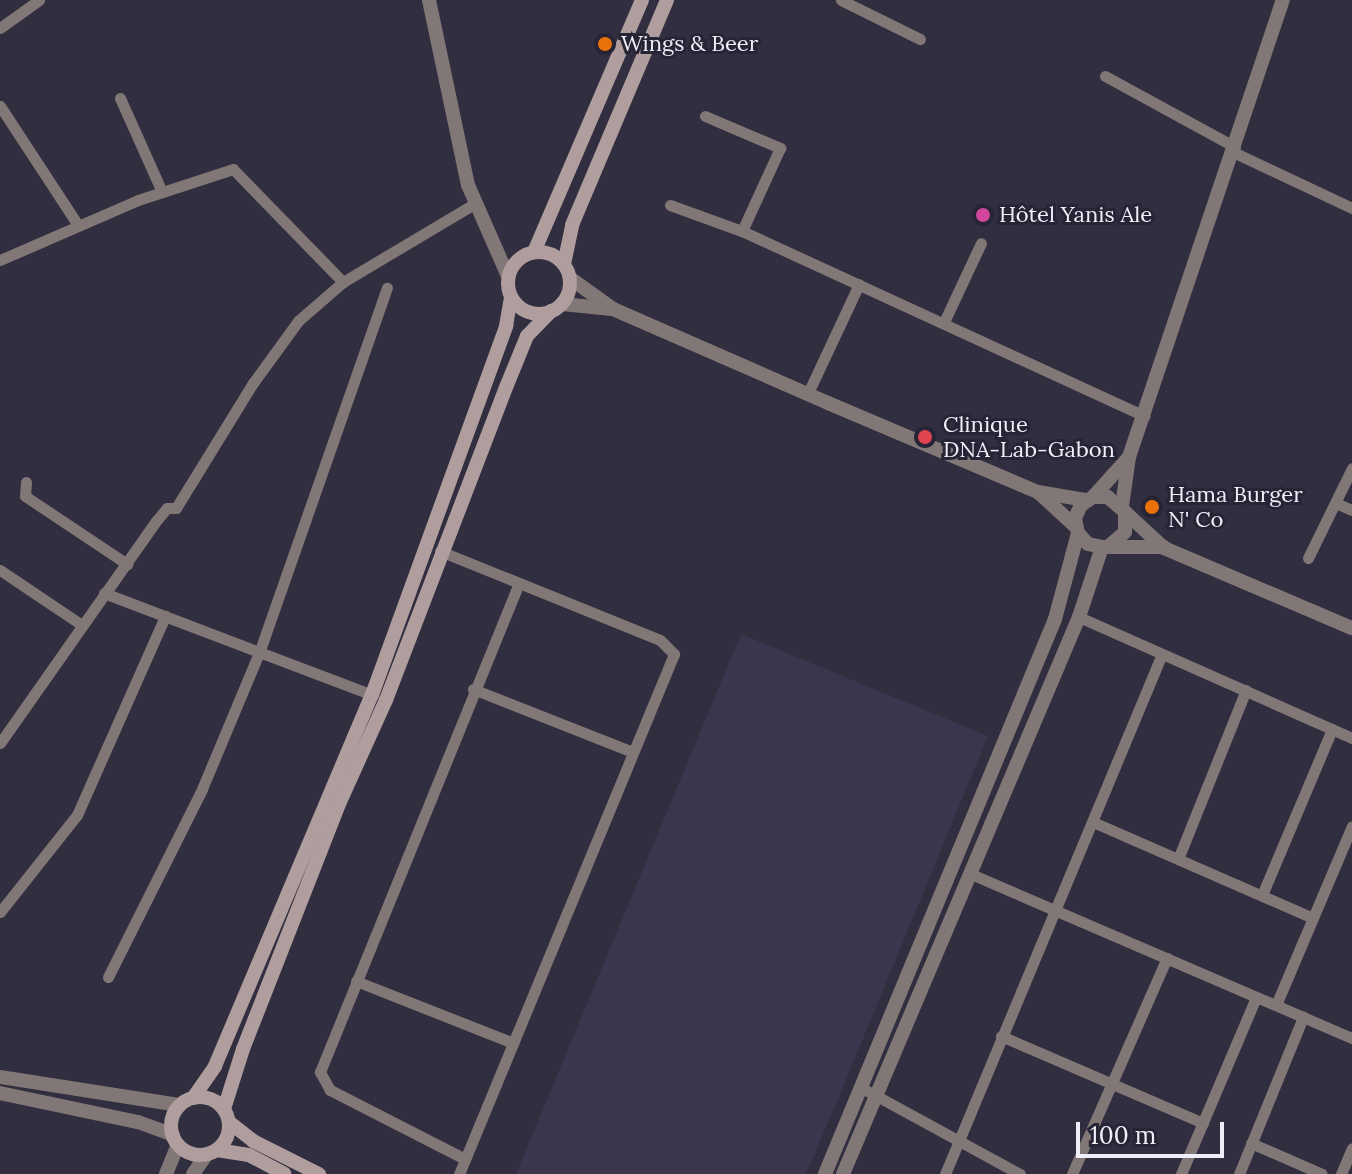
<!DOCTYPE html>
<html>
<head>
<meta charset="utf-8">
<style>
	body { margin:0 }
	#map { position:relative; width:1352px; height:1174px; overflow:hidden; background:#302e3f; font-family:Lora,serif }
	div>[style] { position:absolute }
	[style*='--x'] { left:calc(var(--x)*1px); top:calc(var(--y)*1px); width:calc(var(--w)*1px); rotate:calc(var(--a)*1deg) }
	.built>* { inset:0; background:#3a364e }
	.minor>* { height:11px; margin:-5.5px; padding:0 5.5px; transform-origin:5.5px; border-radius:5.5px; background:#827777 }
	.tertiary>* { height:14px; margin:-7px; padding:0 7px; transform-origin:7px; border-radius:7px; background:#827777 }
	.secondary>* { height:14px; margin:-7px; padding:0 7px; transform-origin:7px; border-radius:7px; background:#b09e9e }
	.secondary>.ring { margin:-7px; padding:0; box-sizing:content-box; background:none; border:14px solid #b09e9e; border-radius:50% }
	.dots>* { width:22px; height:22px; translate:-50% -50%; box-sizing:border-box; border:4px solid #262435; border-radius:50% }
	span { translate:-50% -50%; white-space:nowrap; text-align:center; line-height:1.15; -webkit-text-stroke:6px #262435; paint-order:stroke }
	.poi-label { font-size:22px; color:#efeef9 }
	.left { translate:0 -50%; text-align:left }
	.scale { position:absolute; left:1076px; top:1122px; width:148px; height:36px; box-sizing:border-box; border:4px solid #efeef9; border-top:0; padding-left:10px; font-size:24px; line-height:28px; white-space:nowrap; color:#efeef9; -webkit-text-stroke:6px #262435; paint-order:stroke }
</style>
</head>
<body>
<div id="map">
	<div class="built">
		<div style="clip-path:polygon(741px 634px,988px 736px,846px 1080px,806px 1174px,516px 1174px)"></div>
	</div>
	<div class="minor">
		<div style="--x:841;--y:0;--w:88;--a:26.3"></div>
		<div style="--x:0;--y:28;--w:48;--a:-35.7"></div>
		<div style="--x:1105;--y:76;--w:148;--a:28.6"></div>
		<div style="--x:120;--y:98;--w:103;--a:65.9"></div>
		<div style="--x:0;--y:106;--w:142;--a:56.8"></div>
		<div style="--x:705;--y:116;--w:82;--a:23.1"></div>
		<div style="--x:780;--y:148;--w:91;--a:114.6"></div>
		<div style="--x:742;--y:231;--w:443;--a:24.7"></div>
		<div style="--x:1233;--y:152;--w:132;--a:25.2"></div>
		<div style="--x:670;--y:205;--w:77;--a:19.9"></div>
		<div style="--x:0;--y:260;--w:150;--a:-23.5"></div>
		<div style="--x:138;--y:200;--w:100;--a:-18.1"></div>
		<div style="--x:233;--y:169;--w:158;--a:45.8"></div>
		<div style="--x:944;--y:322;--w:87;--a:-64.9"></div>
		<div style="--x:808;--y:393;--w:120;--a:-64.9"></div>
		<div style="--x:26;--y:482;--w:14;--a:94"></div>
		<div style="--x:25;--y:496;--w:123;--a:33.7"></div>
		<div style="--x:1336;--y:503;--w:17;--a:24"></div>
		<div style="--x:440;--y:551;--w:237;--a:22"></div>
		<div style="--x:660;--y:640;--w:20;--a:45"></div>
		<div style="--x:674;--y:654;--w:563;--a:112.46"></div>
		<div style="--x:1308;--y:558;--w:100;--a:-63.9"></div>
		<div style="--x:0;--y:570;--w:99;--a:33.9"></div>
		<div style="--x:104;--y:593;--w:287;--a:20.8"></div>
		<div style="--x:1079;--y:617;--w:299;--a:23.9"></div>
		<div style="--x:473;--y:689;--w:172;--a:21.5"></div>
		<div style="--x:0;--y:743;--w:271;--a:-54.9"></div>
		<div style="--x:156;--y:521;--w:17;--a:-50"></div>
		<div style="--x:167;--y:508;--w:9;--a:0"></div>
		<div style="--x:176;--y:508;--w:147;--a:-58.4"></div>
		<div style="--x:253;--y:383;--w:77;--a:-54"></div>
		<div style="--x:298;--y:321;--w:60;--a:-40.9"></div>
		<div style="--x:343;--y:282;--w:152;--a:-30.8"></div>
		<div style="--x:1093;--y:822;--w:240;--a:23.6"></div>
		<div style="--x:1178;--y:859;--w:182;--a:-68.1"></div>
		<div style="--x:971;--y:874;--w:415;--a:23.3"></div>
		<div style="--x:1262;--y:895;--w:180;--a:-67.1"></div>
		<div style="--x:0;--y:912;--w:124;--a:-51.6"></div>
		<div style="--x:77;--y:815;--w:218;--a:-66.1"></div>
		<div style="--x:108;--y:977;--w:210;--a:-63.4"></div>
		<div style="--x:202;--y:789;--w:147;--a:-67.3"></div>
		<div style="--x:259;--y:653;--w:387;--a:-70.7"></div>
		<div style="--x:356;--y:981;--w:169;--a:21.5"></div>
		<div style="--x:1276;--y:1005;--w:194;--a:-67"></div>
		<div style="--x:1001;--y:1036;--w:220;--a:23.3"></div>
		<div style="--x:862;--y:1088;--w:180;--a:28.6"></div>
		<div style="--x:1251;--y:1143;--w:77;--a:23.6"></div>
		<div style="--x:465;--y:1159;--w:152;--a:-152.9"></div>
		<div style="--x:330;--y:1090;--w:21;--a:-119"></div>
		<div style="--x:320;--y:1072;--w:528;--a:-67.86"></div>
		<div style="--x:945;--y:1174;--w:563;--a:-67.35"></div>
		<div style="--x:1072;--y:1174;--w:236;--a:-66.3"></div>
		<div style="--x:1181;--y:1174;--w:192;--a:-67"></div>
		<div style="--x:1239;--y:1174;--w:170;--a:-67.8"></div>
		<div style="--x:1341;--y:1174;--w:28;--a:-67"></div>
	</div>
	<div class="tertiary">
		<div style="--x:429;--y:0;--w:189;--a:78.1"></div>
		<div style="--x:468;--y:185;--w:99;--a:66.3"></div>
		<div style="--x:570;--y:278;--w:53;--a:35.8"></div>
		<div style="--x:613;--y:309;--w:235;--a:23.6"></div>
		<div style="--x:828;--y:403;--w:228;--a:23"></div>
		<div style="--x:1038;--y:492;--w:49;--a:9.5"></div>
		<div style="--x:562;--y:304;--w:50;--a:5.7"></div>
		<div style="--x:1038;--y:492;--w:50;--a:42.6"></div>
		<div style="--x:1093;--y:497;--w:54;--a:-48"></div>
		<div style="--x:1122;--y:506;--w:49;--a:-81.9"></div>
		<div style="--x:1129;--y:457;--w:482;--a:-71.4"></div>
		<div style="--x:1125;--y:512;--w:53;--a:42.7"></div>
		<div style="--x:1164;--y:548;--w:204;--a:23.1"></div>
		<div style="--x:1109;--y:546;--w:21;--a:-41"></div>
		<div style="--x:1125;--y:532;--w:20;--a:-90"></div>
		<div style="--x:1125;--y:512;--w:23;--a:-139"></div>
		<div style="--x:1108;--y:497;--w:15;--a:180"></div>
		<div style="--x:1093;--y:497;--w:14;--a:146"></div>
		<div style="--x:1081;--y:505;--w:14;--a:115"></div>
		<div style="--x:1075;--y:518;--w:15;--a:79"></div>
		<div style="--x:1078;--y:533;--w:15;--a:48"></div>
		<div style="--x:1088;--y:544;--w:14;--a:12"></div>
		<div style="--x:1102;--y:547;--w:62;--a:0"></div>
		<div style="--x:0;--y:1077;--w:181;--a:8.9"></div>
		<div style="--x:0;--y:1093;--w:141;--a:11.9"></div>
		<div style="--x:138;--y:1122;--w:37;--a:20"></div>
		<div style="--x:166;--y:1174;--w:31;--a:-68"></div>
		<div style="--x:193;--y:1174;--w:24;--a:-55"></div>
		<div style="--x:825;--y:1174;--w:601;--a:-67.49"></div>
		<div style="--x:1055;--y:619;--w:89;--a:-75"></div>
		<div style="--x:843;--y:1174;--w:605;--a:-67.04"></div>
		<div style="--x:1079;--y:617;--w:74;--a:-71.8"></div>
	</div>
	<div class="secondary">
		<div class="ring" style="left:508px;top:252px;width:48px;height:48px"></div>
		<div style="--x:534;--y:252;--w:274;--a:-66.8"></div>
		<div style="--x:564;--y:264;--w:40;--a:-78"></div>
		<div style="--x:572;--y:225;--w:244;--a:-67.1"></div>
		<div class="ring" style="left:171px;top:1097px;width:44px;height:44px"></div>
		<div style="--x:193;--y:1098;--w:39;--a:-55"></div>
		<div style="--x:215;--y:1066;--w:403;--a:-67.1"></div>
		<div style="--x:372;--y:695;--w:393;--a:-70"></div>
		<div style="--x:506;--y:326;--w:29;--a:-80"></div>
		<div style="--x:224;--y:1109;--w:63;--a:-72.4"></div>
		<div style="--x:243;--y:1049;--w:263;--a:-68.6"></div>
		<div style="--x:339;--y:804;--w:114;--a:-65.7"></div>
		<div style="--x:386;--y:700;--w:337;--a:-69"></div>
		<div style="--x:507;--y:385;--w:53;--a:-67.8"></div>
		<div style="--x:527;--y:336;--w:35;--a:-46"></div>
		<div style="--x:229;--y:1122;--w:31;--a:38"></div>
		<div style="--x:253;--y:1141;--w:74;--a:26.6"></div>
		<div style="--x:217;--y:1150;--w:32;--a:9"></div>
		<div style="--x:249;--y:1155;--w:40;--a:28"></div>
	</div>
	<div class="dots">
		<div style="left:605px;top:44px;background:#e8710a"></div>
		<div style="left:983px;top:215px;background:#d1479c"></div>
		<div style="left:925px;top:437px;background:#e0444e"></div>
		<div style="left:1152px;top:507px;background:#e8710a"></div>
	</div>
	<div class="poi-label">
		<span class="left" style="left:621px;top:44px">Wings &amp; Beer</span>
		<span class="left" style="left:999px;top:215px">Hôtel Yanis Ale</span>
		<span class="left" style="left:943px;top:437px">Clinique<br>DNA-Lab-Gabon</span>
		<span class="left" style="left:1168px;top:507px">Hama Burger<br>N' Co</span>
	</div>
	<div class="scale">100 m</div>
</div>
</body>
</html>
